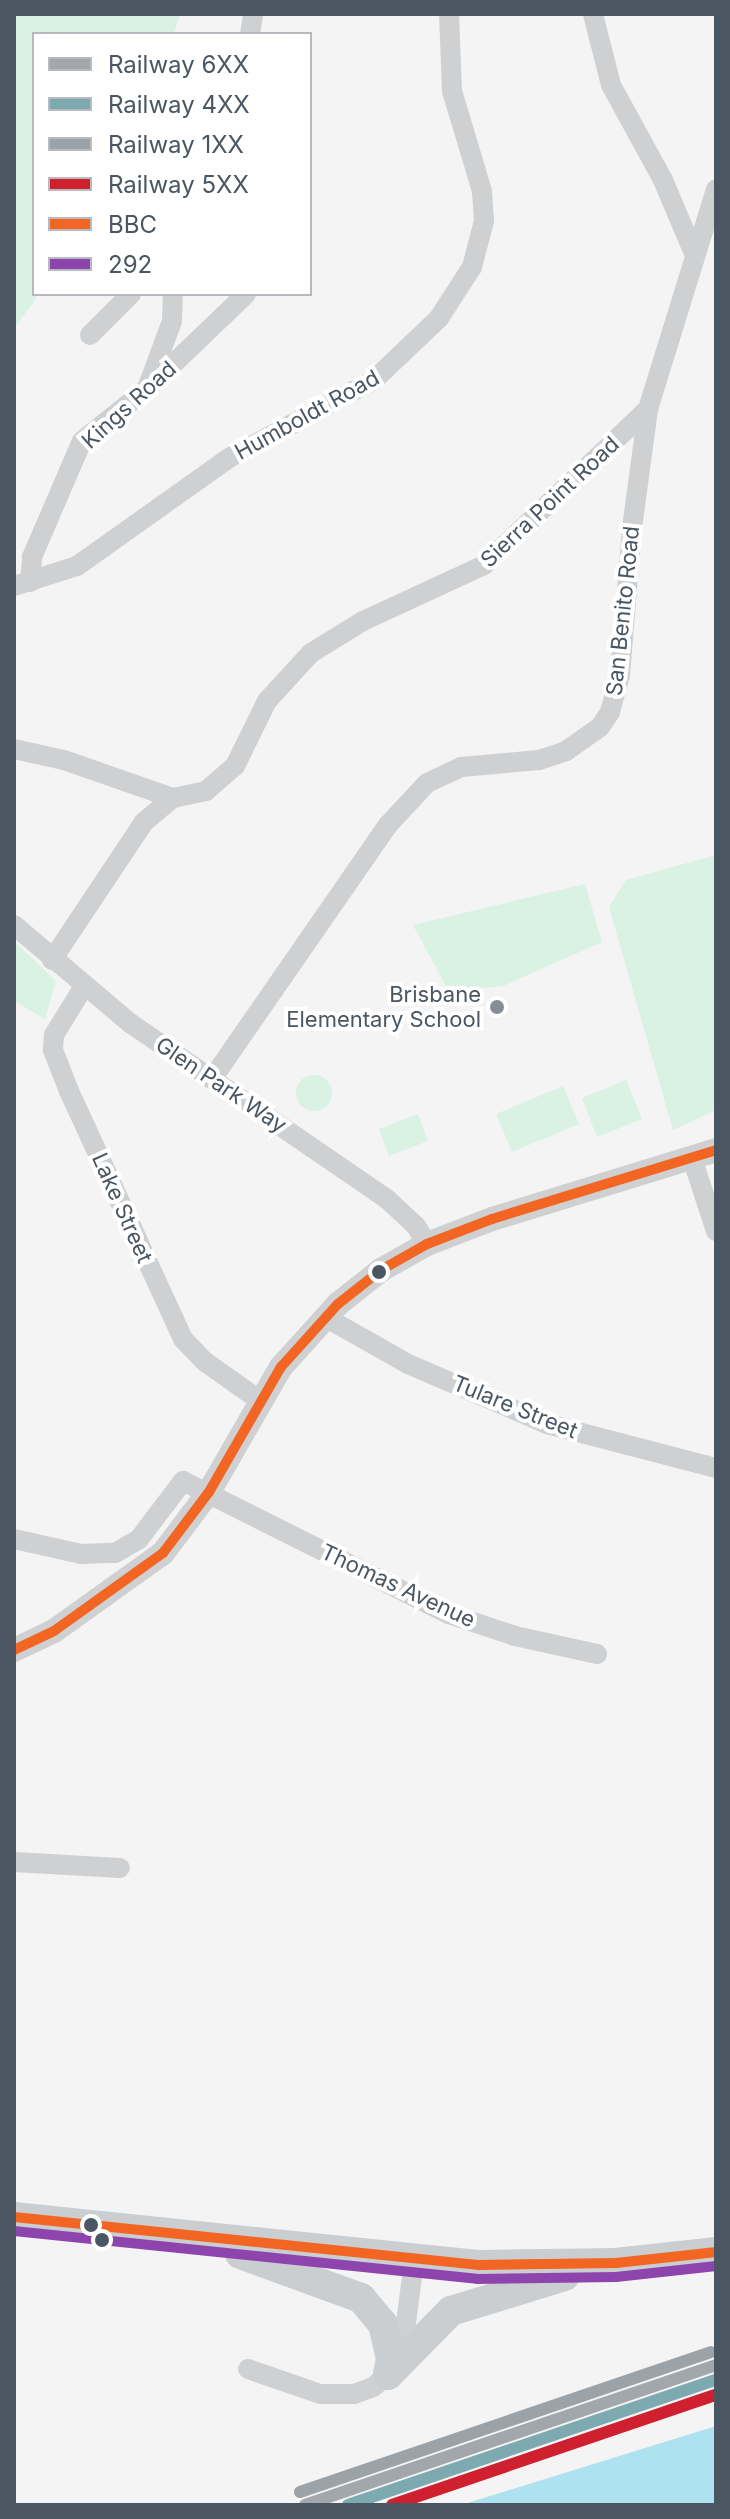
<!DOCTYPE html>
<html>
<head>
<meta charset="utf-8">
<style>
	body { margin:0 }
	#map { position:relative; width:730px; height:2519px; overflow:hidden; background:#f4f4f4; font-family:Inter,sans-serif }
	div>[style] { position:absolute }
	[style*='--x'] { left:calc(var(--x)*1px); top:calc(var(--y)*1px); width:calc(var(--w)*1px); rotate:calc(var(--a)*1deg) }
	.green>* { inset:0; background:#d9f2e3 }
	.round { border-radius:50% }
	.water>* { inset:0; background:#aee2f0 }
	.minor>* { height:20px; margin:-10px; padding:0 10px; transform-origin:10px; border-radius:10px; background:#ced0d2 }
	.tertiary>* { height:24px; margin:-12px; padding:0 12px; transform-origin:12px; border-radius:12px; background:#ced0d2 }
	.primary>* { height:30px; margin:-15px; padding:0 15px; transform-origin:15px; border-radius:15px; background:#caced1 }
	.bus-1>* { height:10px; margin:-5px; padding:0 5px; transform-origin:5px; border-radius:5px; background:#f26522 }
	.bus-2>* { height:10px; margin:-5px; padding:0 5px; transform-origin:5px; border-radius:5px; background:#8e44ad }
	.rail-1>* { height:12px; margin:-6px; padding:0 6px; transform-origin:6px; border-radius:6px; background:#a2a7ac }
	.rail-2>* { height:12px; margin:-6px; padding:0 6px; transform-origin:6px; border-radius:6px; background:#7daab1 }
	.rail-3>* { height:12px; margin:-6px; padding:0 6px; transform-origin:6px; border-radius:6px; background:#9ba2a8 }
	.rail-4>* { height:12px; margin:-6px; padding:0 6px; transform-origin:6px; border-radius:6px; background:#ce202f }
	.dots>* { width:22px; height:22px; translate:-50% -50%; box-sizing:border-box; border:4px solid #fff; border-radius:50% }
	span { translate:-50% -50%; white-space:nowrap; text-align:center; line-height:1.15; -webkit-text-stroke:8px #fff; paint-order:stroke }
	.street-label { font-size:22px; color:#4a5661 }
	.poi-label { font-size:22px; color:#4a5661 }
	.right { translate:-100% -50%; text-align:right }
	.frame { position:absolute; inset:0; border:16px solid #4a5661; pointer-events:none }
	.legend { position:absolute; left:32px; top:32px; width:280px; height:264px; box-sizing:border-box; background:#fff; border:2px solid #b7bbc0; margin:0; padding:10px 14px; list-style:none; font-size:24px; color:#4a5661 }
	.legend li { display:flex; align-items:center; gap:16px; height:40px }
	.legend b { width:40px; border:2px solid #b7bbc0 }
</style>
</head>
<body>
<div id="map">
	<div class="green">
		<div style="clip-path:polygon(14px 14px,180px 14px,174px 34px,34px 34px,36px 299px,14px 328px)"></div>
		<div style="clip-path:polygon(716px 855px,716px 1110px,673px 1130px,609px 907px,626px 880px)"></div>
		<div style="clip-path:polygon(585px 884px,602px 942px,503px 986px,449px 992px,413px 925px)"></div>
		<div style="clip-path:polygon(14px 941px,56px 981px,45px 1019px,14px 1001px)"></div>
		<div class="round" style="left:296px;top:1075px;width:36px;height:36px"></div>
		<div style="clip-path:polygon(626px 1080px,642px 1119px,597px 1137px,582px 1098px)"></div>
		<div style="clip-path:polygon(563px 1086px,579px 1124px,512px 1152px,496px 1114px)"></div>
		<div style="clip-path:polygon(418px 1114px,428px 1141px,389px 1156px,379px 1129px)"></div>
	</div>
	<div class="water">
		<div style="clip-path:polygon(716px 2426px,716px 2505px,461px 2505px)"></div>
	</div>
	<div class="minor">
		<div style="--x:593;--y:14;--w:73;--a:75.8"></div>
		<div style="--x:611;--y:85;--w:108;--a:61.3"></div>
		<div style="--x:663;--y:180;--w:77;--a:67.1"></div>
		<div style="--x:250;--y:34;--w:20;--a:-81"></div>
		<div style="--x:90;--y:335;--w:58;--a:-45"></div>
		<div style="--x:148;--y:386;--w:69;--a:-69.7"></div>
		<div style="--x:172;--y:321;--w:27;--a:-88"></div>
		<div style="--x:30;--y:582;--w:25;--a:-85"></div>
		<div style="--x:32;--y:557;--w:126;--a:-66.7"></div>
		<div style="--x:82;--y:441;--w:83;--a:-38.7"></div>
		<div style="--x:147;--y:389;--w:137;--a:-43.8"></div>
		<div style="--x:14;--y:586;--w:66;--a:-17.6"></div>
		<div style="--x:77;--y:566;--w:186;--a:-35.4"></div>
		<div style="--x:229;--y:458;--w:165;--a:-28.3"></div>
		<div style="--x:374;--y:380;--w:90;--a:-43.6"></div>
		<div style="--x:439;--y:318;--w:61;--a:-57.1"></div>
		<div style="--x:472;--y:267;--w:48;--a:-75.4"></div>
		<div style="--x:484;--y:221;--w:30;--a:-94"></div>
		<div style="--x:482;--y:191;--w:104;--a:-106.7"></div>
		<div style="--x:452;--y:91;--w:77;--a:-92.2"></div>
		<div style="--x:14;--y:749;--w:51;--a:12.4"></div>
		<div style="--x:64;--y:760;--w:115;--a:19.2"></div>
		<div style="--x:173;--y:798;--w:34;--a:-12"></div>
		<div style="--x:206;--y:791;--w:38;--a:-41"></div>
		<div style="--x:235;--y:766;--w:72;--a:-63.8"></div>
		<div style="--x:267;--y:701;--w:65;--a:-47.5"></div>
		<div style="--x:311;--y:653;--w:61;--a:-31.6"></div>
		<div style="--x:363;--y:621;--w:133;--a:-24.8"></div>
		<div style="--x:484;--y:565;--w:226;--a:-43.6"></div>
		<div style="--x:14;--y:925;--w:152;--a:40.2"></div>
		<div style="--x:130;--y:1023;--w:311;--a:34.4"></div>
		<div style="--x:387;--y:1199;--w:40;--a:43"></div>
		<div style="--x:416;--y:1226;--w:21;--a:59"></div>
		<div style="--x:52;--y:960;--w:166;--a:-56.3"></div>
		<div style="--x:144;--y:822;--w:38;--a:-40"></div>
		<div style="--x:83;--y:988;--w:55;--a:121.7"></div>
		<div style="--x:54;--y:1035;--w:15;--a:94"></div>
		<div style="--x:53;--y:1050;--w:44;--a:68.7"></div>
		<div style="--x:69;--y:1091;--w:273;--a:65.3"></div>
		<div style="--x:183;--y:1339;--w:30;--a:46"></div>
		<div style="--x:204;--y:1361;--w:67;--a:35.3"></div>
		<div style="--x:212;--y:1079;--w:309;--a:-55.3"></div>
		<div style="--x:388;--y:825;--w:57;--a:-47.1"></div>
		<div style="--x:427;--y:783;--w:38;--a:-25"></div>
		<div style="--x:461;--y:767;--w:78;--a:-5.1"></div>
		<div style="--x:539;--y:760;--w:28;--a:-18"></div>
		<div style="--x:566;--y:751;--w:42;--a:-35.2"></div>
		<div style="--x:600;--y:727;--w:18;--a:-56"></div>
		<div style="--x:610;--y:712;--w:38;--a:-75"></div>
		<div style="--x:620;--y:675;--w:147;--a:-85.3"></div>
		<div style="--x:632;--y:528;--w:120;--a:-82.3"></div>
		<div style="--x:648;--y:409;--w:230;--a:-72.8"></div>
		<div style="--x:692;--y:1158;--w:77;--a:71.8"></div>
		<div style="--x:325;--y:1317;--w:95;--a:29.5"></div>
		<div style="--x:408;--y:1364;--w:151;--a:23.3"></div>
		<div style="--x:547;--y:1424;--w:175;--a:14.6"></div>
		<div style="--x:14;--y:1539;--w:69;--a:12.6"></div>
		<div style="--x:81;--y:1554;--w:34;--a:-2"></div>
		<div style="--x:115;--y:1553;--w:28;--a:-30"></div>
		<div style="--x:139;--y:1539;--w:73;--a:-52.8"></div>
		<div style="--x:183;--y:1481;--w:297;--a:26.6"></div>
		<div style="--x:449;--y:1614;--w:70;--a:18.4"></div>
		<div style="--x:515;--y:1636;--w:84;--a:12.4"></div>
		<div style="--x:14;--y:1862;--w:106;--a:3.2"></div>
		<div style="--x:248;--y:2369;--w:76;--a:19.1"></div>
		<div style="--x:320;--y:2394;--w:34;--a:0"></div>
		<div style="--x:354;--y:2394;--w:20;--a:-20"></div>
		<div style="--x:373;--y:2387;--w:19;--a:-39"></div>
		<div style="--x:388;--y:2375;--w:33;--a:-63"></div>
		<div style="--x:403;--y:2346;--w:86;--a:-82.6"></div>
	</div>
	<div class="tertiary">
		<div style="--x:14;--y:1650;--w:44;--a:-25.4"></div>
		<div style="--x:54;--y:1631;--w:134;--a:-35.6"></div>
		<div style="--x:163;--y:1553;--w:76;--a:-53"></div>
		<div style="--x:209;--y:1492;--w:144;--a:-60.1"></div>
		<div style="--x:281;--y:1367;--w:85;--a:-47.9"></div>
		<div style="--x:338;--y:1304;--w:55;--a:-38.3"></div>
		<div style="--x:381;--y:1270;--w:53;--a:-29.5"></div>
		<div style="--x:427;--y:1244;--w:70;--a:-21"></div>
		<div style="--x:492;--y:1219;--w:234;--a:-17.1"></div>
	</div>
	<div class="primary">
		<div style="--x:14;--y:2217;--w:466;--a:5.9"></div>
		<div style="--x:478;--y:2265;--w:138;--a:-0.8"></div>
		<div style="--x:616;--y:2263;--w:101;--a:-6.3"></div>
		<div style="--x:240;--y:2254;--w:129;--a:20"></div>
		<div style="--x:361;--y:2298;--w:34;--a:50"></div>
		<div style="--x:383;--y:2324;--w:36;--a:77"></div>
		<div style="--x:391;--y:2359;--w:16;--a:101"></div>
		<div style="--x:388;--y:2375;--w:90;--a:-45.5"></div>
		<div style="--x:451;--y:2311;--w:119;--a:-17.1"></div>
	</div>
	<div class="bus-1">
		<div style="--x:14;--y:1650;--w:44;--a:-25.4"></div>
		<div style="--x:54;--y:1631;--w:134;--a:-35.6"></div>
		<div style="--x:163;--y:1553;--w:76;--a:-53"></div>
		<div style="--x:209;--y:1492;--w:144;--a:-60.1"></div>
		<div style="--x:281;--y:1367;--w:85;--a:-47.9"></div>
		<div style="--x:338;--y:1304;--w:55;--a:-38.3"></div>
		<div style="--x:381;--y:1270;--w:53;--a:-29.5"></div>
		<div style="--x:427;--y:1244;--w:70;--a:-21"></div>
		<div style="--x:492;--y:1219;--w:234;--a:-17.1"></div>
		<div style="--x:14;--y:2217;--w:466;--a:5.9"></div>
		<div style="--x:478;--y:2265;--w:138;--a:-0.8"></div>
		<div style="--x:616;--y:2263;--w:101;--a:-6.3"></div>
	</div>
	<div class="bus-2">
		<div style="--x:14;--y:2231;--w:465;--a:5.9"></div>
		<div style="--x:477;--y:2279;--w:139;--a:-0.8"></div>
		<div style="--x:616;--y:2277;--w:101;--a:-6.3"></div>
	</div>
	<div class="rail-1">
		<div style="--x:305;--y:2505;--w:434;--a:-18.8"></div>
	</div>
	<div class="rail-2">
		<div style="--x:348;--y:2505;--w:389;--a:-18.8"></div>
	</div>
	<div class="rail-3">
		<div style="--x:300;--y:2492;--w:434;--a:-18.8"></div>
	</div>
	<div class="rail-4">
		<div style="--x:392;--y:2505;--w:342;--a:-18.8"></div>
	</div>
	<div class="dots">
		<div style="left:497px;top:1007px;background:#868d94"></div>
		<div style="left:379px;top:1272px;background:#4a5661"></div>
		<div style="left:91px;top:2225px;background:#4a5661"></div>
		<div style="left:102px;top:2240px;background:#4a5661"></div>
	</div>
	<div class="street-label">
		<span style="left:129px;top:405px;rotate:-42deg">Kings Road</span>
		<span style="left:307px;top:415px;rotate:-29deg">Humboldt Road</span>
		<span style="left:550px;top:502px;rotate:-43deg">Sierra Point Road</span>
		<span style="left:623px;top:611px;rotate:-84deg">San Benito Road</span>
		<span style="left:221px;top:1085px;rotate:34deg">Glen Park Way</span>
		<span style="left:122px;top:1208px;rotate:66deg">Lake Street</span>
		<span style="left:515px;top:1407px;rotate:22deg">Tulare Street</span>
		<span style="left:398px;top:1586px;rotate:25deg">Thomas Avenue</span>
	</div>
	<div class="poi-label">
		<span class="right" style="left:481px;top:1007px">Brisbane<br>Elementary School</span>
	</div>
	<div class="frame"></div>
	<ul class="legend">
	<li><b style="height:10px;background:#a2a7ac"></b>Railway 6XX</li>
	<li><b style="height:10px;background:#7daab1"></b>Railway 4XX</li>
	<li><b style="height:10px;background:#9ba2a8"></b>Railway 1XX</li>
	<li><b style="height:10px;background:#ce202f"></b>Railway 5XX</li>
	<li><b style="height:10px;background:#f26522"></b>BBC</li>
	<li><b style="height:10px;background:#8e44ad"></b>292</li>
	</ul>
</div>
</body>
</html>
